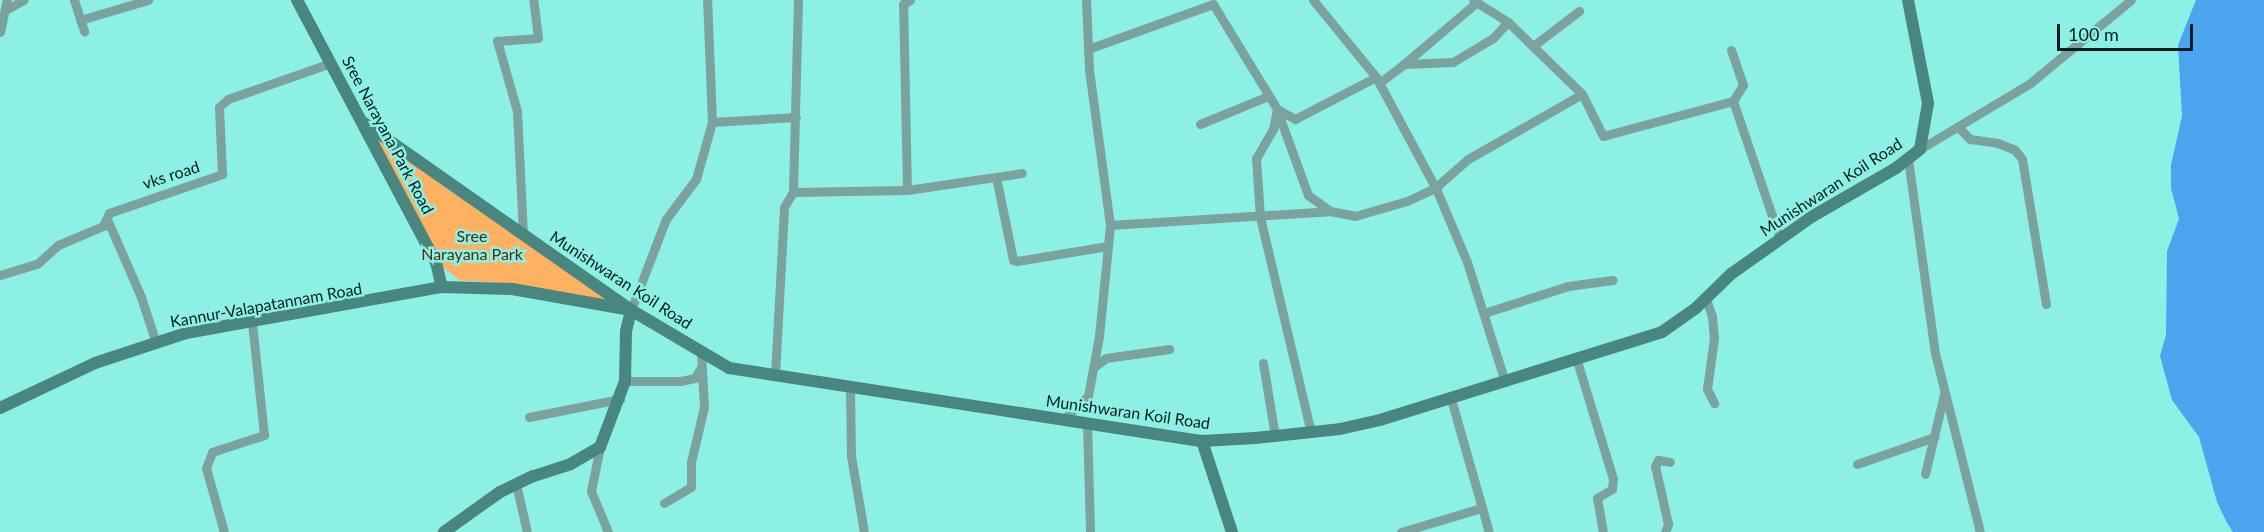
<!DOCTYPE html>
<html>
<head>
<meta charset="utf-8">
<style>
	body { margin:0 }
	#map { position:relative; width:2264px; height:532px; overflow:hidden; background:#8df0e5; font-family:Lato,sans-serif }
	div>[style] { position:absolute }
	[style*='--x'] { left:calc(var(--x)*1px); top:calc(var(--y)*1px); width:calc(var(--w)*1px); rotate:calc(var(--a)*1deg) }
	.green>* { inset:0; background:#fcb261 }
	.water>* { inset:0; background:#4ca4ef }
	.street>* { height:9px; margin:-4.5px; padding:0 4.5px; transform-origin:4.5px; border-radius:4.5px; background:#7ca29d }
	.secondary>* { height:12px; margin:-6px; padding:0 6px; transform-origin:6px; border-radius:6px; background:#49867f }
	span { translate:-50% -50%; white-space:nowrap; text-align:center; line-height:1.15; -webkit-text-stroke:5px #8df0e5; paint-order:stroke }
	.street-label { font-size:16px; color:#001e1b }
	.park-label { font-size:16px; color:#4d2e08 }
	.scale { position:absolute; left:2057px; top:24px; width:136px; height:27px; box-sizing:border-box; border:3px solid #001e1b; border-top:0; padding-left:8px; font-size:18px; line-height:21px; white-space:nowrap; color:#001e1b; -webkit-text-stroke:4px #8df0e5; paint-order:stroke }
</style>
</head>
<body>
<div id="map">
	<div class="green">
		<div style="clip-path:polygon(372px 133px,623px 307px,514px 284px,459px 280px,443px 267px)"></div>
	</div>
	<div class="water">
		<div style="clip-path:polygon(2196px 0,2264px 0,2264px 532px,2233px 532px,2227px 523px,2217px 502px,2199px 437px,2172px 400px,2160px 356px,2166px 335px,2167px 251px,2179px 219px,2171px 188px,2171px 165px,2182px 116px,2178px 45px)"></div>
	</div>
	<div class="street">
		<div style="--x:74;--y:0;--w:33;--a:72"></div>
		<div style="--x:798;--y:0;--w:192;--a:91.5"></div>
		<div style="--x:793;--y:192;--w:114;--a:-1"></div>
		<div style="--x:907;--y:190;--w:186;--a:-91.2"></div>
		<div style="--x:903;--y:4;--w:8;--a:-30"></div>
		<div style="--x:1313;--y:0;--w:99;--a:50.7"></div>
		<div style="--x:1376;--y:77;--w:129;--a:61.8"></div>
		<div style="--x:1437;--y:191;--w:77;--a:67.1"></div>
		<div style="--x:1467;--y:262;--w:126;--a:72.4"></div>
		<div style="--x:5;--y:10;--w:21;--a:-28"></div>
		<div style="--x:80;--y:20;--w:71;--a:-16.4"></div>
		<div style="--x:0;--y:32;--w:33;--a:-78"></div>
		<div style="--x:1533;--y:46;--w:58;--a:-37.3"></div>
		<div style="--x:1088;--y:49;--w:133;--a:-19.8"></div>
		<div style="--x:1213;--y:4;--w:123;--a:58.6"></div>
		<div style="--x:1277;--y:109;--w:21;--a:29"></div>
		<div style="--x:1295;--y:119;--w:91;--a:-27.4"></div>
		<div style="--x:1731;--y:50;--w:37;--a:71"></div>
		<div style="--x:1743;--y:85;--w:19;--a:122"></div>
		<div style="--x:1404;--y:64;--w:96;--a:-40.3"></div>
		<div style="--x:1379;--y:83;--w:31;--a:-37"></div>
		<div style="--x:1404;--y:64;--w:49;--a:-2.3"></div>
		<div style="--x:1453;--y:62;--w:47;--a:-31"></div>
		<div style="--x:1493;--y:38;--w:22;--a:-47"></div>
		<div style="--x:1508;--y:22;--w:41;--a:-147.8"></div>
		<div style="--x:1582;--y:94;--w:47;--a:63.4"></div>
		<div style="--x:1603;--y:136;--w:135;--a:-15.1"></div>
		<div style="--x:1733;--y:101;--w:146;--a:71.2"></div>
		<div style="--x:1277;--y:109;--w:20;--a:101"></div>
		<div style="--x:1273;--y:129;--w:34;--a:120"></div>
		<div style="--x:1256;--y:158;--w:59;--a:86.1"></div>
		<div style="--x:1260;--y:217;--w:221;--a:76.7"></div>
		<div style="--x:1277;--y:110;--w:90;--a:70"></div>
		<div style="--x:1308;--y:195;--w:27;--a:36"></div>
		<div style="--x:712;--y:122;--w:84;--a:-3.4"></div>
		<div style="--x:1200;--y:124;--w:74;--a:-22.4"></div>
		<div style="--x:1959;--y:128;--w:16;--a:45"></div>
		<div style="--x:1970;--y:139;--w:28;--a:8"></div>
		<div style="--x:1998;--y:143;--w:18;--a:22"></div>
		<div style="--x:2015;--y:150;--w:11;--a:52"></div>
		<div style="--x:2022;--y:159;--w:147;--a:80.6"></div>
		<div style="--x:1920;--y:149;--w:127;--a:-30.8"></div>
		<div style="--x:2029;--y:84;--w:132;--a:-39.5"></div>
		<div style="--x:1908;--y:159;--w:196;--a:82.1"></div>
		<div style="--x:1935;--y:353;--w:185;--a:75.9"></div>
		<div style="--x:996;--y:177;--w:85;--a:78.4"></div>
		<div style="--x:907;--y:190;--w:116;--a:-8.4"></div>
		<div style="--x:107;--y:219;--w:85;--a:66.4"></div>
		<div style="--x:141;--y:297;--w:48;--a:71.9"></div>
		<div style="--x:1110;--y:225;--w:220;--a:-3.6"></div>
		<div style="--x:1330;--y:211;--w:25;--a:11"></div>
		<div style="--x:1355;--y:216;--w:54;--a:-16.1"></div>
		<div style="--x:1407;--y:201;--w:31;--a:-25"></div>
		<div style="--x:1435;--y:188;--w:44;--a:-41.3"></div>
		<div style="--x:1468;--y:159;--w:131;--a:-29.7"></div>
		<div style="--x:1582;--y:94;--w:103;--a:-135.8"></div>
		<div style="--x:523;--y:234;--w:123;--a:-92.8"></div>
		<div style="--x:517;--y:111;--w:73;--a:-105.9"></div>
		<div style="--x:497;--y:41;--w:41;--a:-4.2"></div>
		<div style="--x:538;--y:38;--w:38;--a:-97"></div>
		<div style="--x:1017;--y:261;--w:92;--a:-9.4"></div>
		<div style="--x:0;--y:275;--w:39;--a:-17"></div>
		<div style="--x:37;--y:264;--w:28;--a:-42"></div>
		<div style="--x:58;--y:245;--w:49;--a:-22.9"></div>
		<div style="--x:103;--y:226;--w:14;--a:-65"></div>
		<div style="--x:109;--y:213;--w:120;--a:-19"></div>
		<div style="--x:222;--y:174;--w:67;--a:-92.6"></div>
		<div style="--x:219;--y:107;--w:12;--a:-42"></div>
		<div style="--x:228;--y:99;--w:109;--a:-19.3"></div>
		<div style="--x:1706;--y:299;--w:18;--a:71"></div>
		<div style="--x:1712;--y:316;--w:22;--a:85"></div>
		<div style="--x:1714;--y:338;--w:51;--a:97.8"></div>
		<div style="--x:1707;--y:389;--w:16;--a:63"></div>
		<div style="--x:631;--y:310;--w:97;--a:-69"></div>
		<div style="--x:666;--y:219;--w:50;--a:-53.1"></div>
		<div style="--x:696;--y:179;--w:59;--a:-74.3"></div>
		<div style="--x:712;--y:122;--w:122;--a:-92.3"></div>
		<div style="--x:1484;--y:313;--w:88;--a:-17.8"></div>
		<div style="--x:1568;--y:286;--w:45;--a:-7.6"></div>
		<div style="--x:1577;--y:361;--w:123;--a:73"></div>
		<div style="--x:1613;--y:479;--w:10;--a:96"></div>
		<div style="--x:1612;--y:489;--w:17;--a:149"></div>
		<div style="--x:1597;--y:498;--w:35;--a:80"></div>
		<div style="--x:1263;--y:363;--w:74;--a:80.7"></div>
		<div style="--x:1093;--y:368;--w:16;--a:-38"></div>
		<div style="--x:1106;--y:358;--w:64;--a:-8.1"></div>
		<div style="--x:775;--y:375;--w:168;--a:-86.9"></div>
		<div style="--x:784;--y:207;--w:17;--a:-59"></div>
		<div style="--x:625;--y:381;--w:55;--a:0"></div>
		<div style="--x:680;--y:381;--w:15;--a:-11"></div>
		<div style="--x:695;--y:378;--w:10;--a:-61"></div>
		<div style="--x:850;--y:387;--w:69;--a:89.2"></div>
		<div style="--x:851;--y:456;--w:77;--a:80.3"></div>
		<div style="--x:1451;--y:399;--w:138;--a:74.1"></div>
		<div style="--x:529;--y:417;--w:93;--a:-11.2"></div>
		<div style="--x:1063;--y:420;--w:35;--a:-44"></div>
		<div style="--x:1088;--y:396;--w:61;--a:-79.6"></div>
		<div style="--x:1099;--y:336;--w:112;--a:-84.3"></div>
		<div style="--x:1110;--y:225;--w:157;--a:-97.7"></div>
		<div style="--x:1089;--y:69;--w:69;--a:-92.5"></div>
		<div style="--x:1087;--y:423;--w:109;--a:88.4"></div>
		<div style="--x:600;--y:447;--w:45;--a:101.6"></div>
		<div style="--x:591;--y:491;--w:44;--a:67.5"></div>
		<div style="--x:1857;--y:464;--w:82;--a:-19.3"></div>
		<div style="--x:1925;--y:474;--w:82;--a:-76.6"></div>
		<div style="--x:516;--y:484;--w:49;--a:77.1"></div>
		<div style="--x:664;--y:503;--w:31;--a:-31"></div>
		<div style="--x:691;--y:487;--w:25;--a:-90"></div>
		<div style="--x:691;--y:462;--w:57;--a:-76.7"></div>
		<div style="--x:704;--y:407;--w:56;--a:-93.1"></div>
		<div style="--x:224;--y:532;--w:66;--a:-105.7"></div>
		<div style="--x:206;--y:468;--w:17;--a:-69"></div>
		<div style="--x:212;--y:452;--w:55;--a:-18.1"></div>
		<div style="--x:264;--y:435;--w:113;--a:-96.1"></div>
		<div style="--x:1401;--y:532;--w:84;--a:-16.7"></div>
		<div style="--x:1665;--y:532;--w:9;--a:-69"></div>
		<div style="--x:1668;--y:524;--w:59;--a:-102.6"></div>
		<div style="--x:1655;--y:466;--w:7;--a:-63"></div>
		<div style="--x:1658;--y:460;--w:12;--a:9"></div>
	</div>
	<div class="secondary">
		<div style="--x:297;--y:0;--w:297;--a:62.1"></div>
		<div style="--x:436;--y:262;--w:26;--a:77"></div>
		<div style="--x:364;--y:123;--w:326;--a:35"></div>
		<div style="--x:631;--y:310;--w:114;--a:30.6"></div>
		<div style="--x:729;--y:368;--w:479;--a:8.8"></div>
		<div style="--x:1202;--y:441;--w:53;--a:-3.2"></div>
		<div style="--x:1255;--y:438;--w:85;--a:-6"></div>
		<div style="--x:1340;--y:429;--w:41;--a:-12.7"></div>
		<div style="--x:1380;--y:420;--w:295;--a:-17.3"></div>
		<div style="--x:1662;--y:332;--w:42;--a:-35.2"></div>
		<div style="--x:1696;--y:308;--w:49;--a:-44.2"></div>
		<div style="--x:1731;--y:274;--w:100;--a:-35.3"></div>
		<div style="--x:1813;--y:216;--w:96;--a:-30"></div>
		<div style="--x:1896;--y:168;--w:31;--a:-38"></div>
		<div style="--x:1920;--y:149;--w:47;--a:-80.1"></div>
		<div style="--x:1928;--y:103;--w:105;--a:-101"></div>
		<div style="--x:0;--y:408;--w:105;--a:-25.3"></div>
		<div style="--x:95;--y:363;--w:96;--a:-18.2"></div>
		<div style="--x:186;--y:333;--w:260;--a:-10.2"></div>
		<div style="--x:442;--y:287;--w:70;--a:1.6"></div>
		<div style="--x:512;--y:289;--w:121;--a:10"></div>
		<div style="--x:631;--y:310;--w:22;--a:103"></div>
		<div style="--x:626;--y:331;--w:50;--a:91.1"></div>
		<div style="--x:625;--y:381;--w:71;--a:110.7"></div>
		<div style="--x:600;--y:447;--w:34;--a:150"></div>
		<div style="--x:571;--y:464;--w:40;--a:162"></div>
		<div style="--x:533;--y:476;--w:37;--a:154"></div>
		<div style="--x:500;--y:492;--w:69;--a:144.5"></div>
		<div style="--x:1202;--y:441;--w:96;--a:71.8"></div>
	</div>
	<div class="street-label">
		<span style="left:388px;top:135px;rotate:62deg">Sree Narayana Park Road</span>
		<span style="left:171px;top:175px;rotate:-18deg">vks road</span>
		<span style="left:1831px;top:187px;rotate:-33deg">Munishwaran Koil Road</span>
		<span style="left:621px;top:280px;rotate:33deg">Munishwaran Koil Road</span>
		<span style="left:266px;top:305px;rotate:-10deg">Kannur-Valapatannam Road</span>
		<span style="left:1128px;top:412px;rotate:8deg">Munishwaran Koil Road</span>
	</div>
	<div class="park-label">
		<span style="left:472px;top:245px">Sree<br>Narayana Park</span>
	</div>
	<div class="scale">100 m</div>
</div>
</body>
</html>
